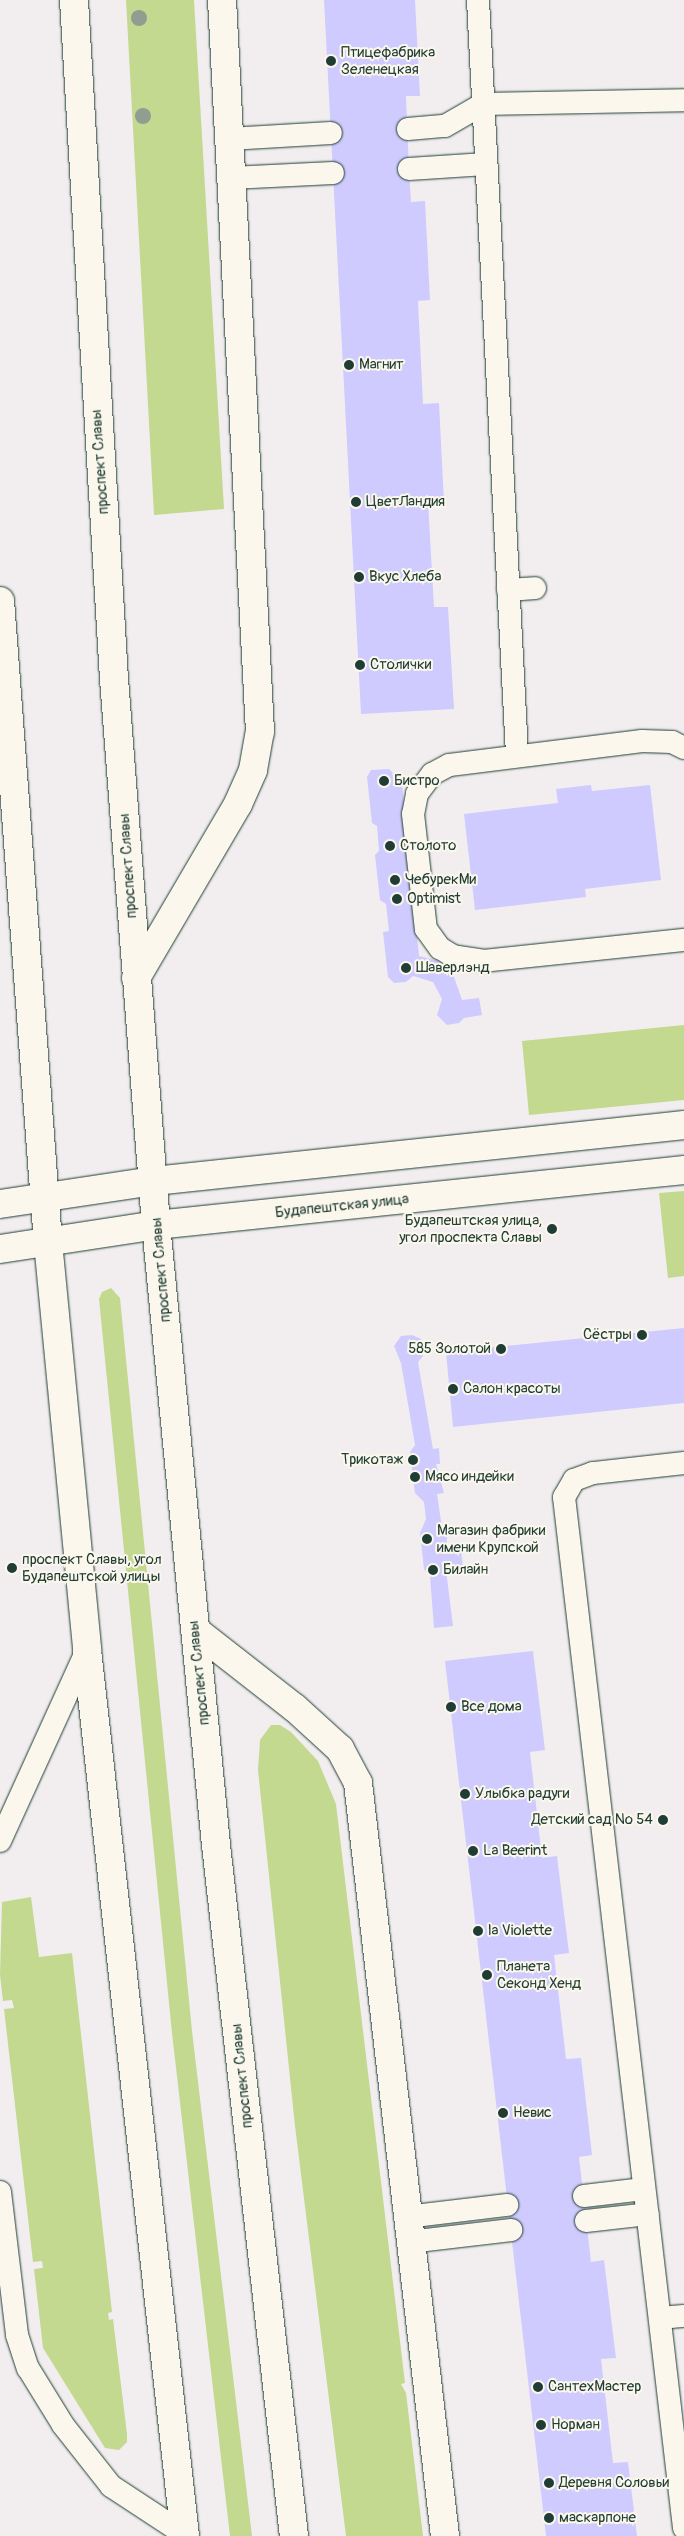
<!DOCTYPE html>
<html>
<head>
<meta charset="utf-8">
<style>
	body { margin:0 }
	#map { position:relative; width:684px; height:2536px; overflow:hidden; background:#f2eef0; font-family:Pangolin,sans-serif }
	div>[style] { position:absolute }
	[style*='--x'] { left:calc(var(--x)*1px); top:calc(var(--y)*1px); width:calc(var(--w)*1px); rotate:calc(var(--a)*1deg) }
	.green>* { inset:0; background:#c2d98f }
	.building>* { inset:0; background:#cfcbfe }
	.roads { filter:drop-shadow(0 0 1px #1f3d34) drop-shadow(0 0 1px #1f3d34) }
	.service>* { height:22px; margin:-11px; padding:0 11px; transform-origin:11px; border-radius:11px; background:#fbf7ec }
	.minor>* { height:28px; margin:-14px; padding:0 14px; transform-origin:14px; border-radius:14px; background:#fbf7ec }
	.tertiary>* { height:28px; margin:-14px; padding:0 14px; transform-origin:14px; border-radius:14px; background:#fbf7ec }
	.primary>* { height:28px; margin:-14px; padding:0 14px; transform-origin:14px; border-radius:14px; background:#fbf7ec }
	.trees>* { width:16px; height:16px; margin:-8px; border-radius:50%; background:#909e92 }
	.dots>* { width:14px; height:14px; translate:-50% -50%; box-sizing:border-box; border:2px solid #fbf7ec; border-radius:50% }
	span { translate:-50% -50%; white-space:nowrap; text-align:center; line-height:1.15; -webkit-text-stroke:4px #fbf7ec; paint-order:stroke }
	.poi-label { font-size:15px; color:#1f3d34 }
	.left { translate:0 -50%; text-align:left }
	.right { translate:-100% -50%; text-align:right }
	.street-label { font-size:15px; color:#1f3d34 }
</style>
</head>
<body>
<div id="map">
	<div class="green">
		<div style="clip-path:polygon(126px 0,194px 0,224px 509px,154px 515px)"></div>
		<div style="clip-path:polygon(684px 1025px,684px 1100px,529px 1115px,522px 1041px)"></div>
		<div style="clip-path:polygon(684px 1191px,684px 1276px,668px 1278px,659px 1193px)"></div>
		<div style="clip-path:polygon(111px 1288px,120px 1298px,192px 2031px,252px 2536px,230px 2536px,172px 2033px,99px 1299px,102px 1292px)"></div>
		<div style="clip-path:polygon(271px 1725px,280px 1725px,291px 1732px,318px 1761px,336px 1804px,405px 2383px,401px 2384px,406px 2393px,423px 2536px,346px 2536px,295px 2126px,258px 1770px,260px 1740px)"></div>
		<div style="clip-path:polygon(31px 1897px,39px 1957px,72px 1953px,112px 2312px,108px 2313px,109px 2320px,113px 2319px,127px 2434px,127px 2442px,119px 2450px,105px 2448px,43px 2348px,34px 2269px,43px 2268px,42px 2261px,33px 2262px,4px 2009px,14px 2008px,12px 2000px,3px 2001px,0 1975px,2px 1902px)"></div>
	</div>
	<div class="building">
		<div style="clip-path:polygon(324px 0,415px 0,420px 96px,406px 96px,409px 169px,411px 202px,425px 201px,430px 300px,418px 301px,423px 404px,439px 403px,444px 502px,428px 502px,434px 607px,448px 607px,454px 709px,361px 714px)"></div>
		<div style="clip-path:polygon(389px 769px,393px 773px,401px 772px,419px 956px,439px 961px,452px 971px,462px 1000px,479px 998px,482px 1015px,464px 1018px,459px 1023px,447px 1025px,437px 1015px,442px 999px,433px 982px,413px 976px,406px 982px,394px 983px,388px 977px,383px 932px,389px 931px,386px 904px,380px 900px,375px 855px,379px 851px,377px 826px,372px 823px,367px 777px,371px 770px)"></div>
		<div style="clip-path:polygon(591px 785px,592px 791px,650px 785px,661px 880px,585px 889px,586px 897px,475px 910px,464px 814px,558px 803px,556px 789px)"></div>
		<div style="clip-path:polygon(684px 1328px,684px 1403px,453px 1427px,446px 1352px)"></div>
		<div style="clip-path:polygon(412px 1335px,421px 1339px,423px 1356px,418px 1362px,433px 1449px,439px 1448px,440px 1464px,436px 1464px,444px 1493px,437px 1494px,442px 1528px,448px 1527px,446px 1552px,461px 1550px,463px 1568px,446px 1570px,453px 1626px,434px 1628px,430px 1576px,424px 1569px,420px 1533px,426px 1519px,424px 1502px,415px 1493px,410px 1452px,415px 1445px,401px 1363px,394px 1346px,401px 1336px)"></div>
		<div style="clip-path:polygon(533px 1651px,545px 1750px,530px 1752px,542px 1858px,557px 1856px,569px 1953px,554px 1955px,566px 2059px,581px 2058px,592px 2155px,579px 2157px,591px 2262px,604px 2260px,616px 2358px,601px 2359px,613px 2463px,628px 2462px,637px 2536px,546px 2536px,445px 1661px)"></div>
	</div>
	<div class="roads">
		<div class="service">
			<div style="--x:478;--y:0;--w:756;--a:87.04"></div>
			<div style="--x:408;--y:129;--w:37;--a:-5"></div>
			<div style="--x:445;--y:126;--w:44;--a:-30.1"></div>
			<div style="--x:483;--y:104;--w:201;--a:-1.1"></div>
			<div style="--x:229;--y:139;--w:102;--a:-3.4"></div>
			<div style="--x:409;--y:169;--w:77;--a:-3.7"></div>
			<div style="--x:231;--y:178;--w:102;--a:-2.8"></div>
			<div style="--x:508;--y:590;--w:27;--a:-4"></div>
			<div style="--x:684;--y:748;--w:13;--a:-153"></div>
			<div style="--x:672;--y:742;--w:30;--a:-178"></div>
			<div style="--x:642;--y:741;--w:194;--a:172.9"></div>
			<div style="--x:449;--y:765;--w:19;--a:152"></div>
			<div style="--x:432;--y:774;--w:25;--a:127"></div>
			<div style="--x:417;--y:794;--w:20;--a:101"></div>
			<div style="--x:413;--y:814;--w:116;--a:83.6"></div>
			<div style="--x:426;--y:929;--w:24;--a:54"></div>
			<div style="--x:440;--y:948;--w:15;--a:32"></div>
			<div style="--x:453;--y:956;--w:30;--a:9"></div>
			<div style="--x:483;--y:961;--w:202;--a:-6"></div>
			<div style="--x:684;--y:1463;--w:92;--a:173.7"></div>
			<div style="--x:593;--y:1473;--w:20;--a:160"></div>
			<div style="--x:574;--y:1480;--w:20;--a:120"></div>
			<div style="--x:564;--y:1497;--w:1038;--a:83.36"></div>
			<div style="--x:0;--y:1841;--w:210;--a:-65.5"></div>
			<div style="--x:0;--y:2192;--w:144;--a:83.2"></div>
			<div style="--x:17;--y:2335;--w:35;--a:72"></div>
			<div style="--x:28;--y:2368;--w:67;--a:58.4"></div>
			<div style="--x:63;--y:2425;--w:78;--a:51.8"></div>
			<div style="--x:111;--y:2486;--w:87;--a:33.3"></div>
			<div style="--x:584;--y:2196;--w:60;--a:-6.7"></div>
			<div style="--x:406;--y:2217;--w:102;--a:-6.8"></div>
			<div style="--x:586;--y:2221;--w:62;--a:-6.4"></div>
			<div style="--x:409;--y:2242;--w:103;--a:-6.7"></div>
			<div style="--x:660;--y:2318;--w:24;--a:-5"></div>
		</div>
		<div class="minor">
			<div style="--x:136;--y:978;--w:202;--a:-59.6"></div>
			<div style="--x:238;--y:804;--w:37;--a:-66"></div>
			<div style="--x:253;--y:770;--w:39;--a:-80"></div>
			<div style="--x:260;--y:732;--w:733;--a:-92.97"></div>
			<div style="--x:195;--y:1630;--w:127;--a:38"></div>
			<div style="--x:295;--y:1708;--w:61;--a:42.3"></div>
			<div style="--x:340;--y:1749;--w:38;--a:62"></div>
			<div style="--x:358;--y:1783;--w:758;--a:83.41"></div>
		</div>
		<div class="tertiary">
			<div style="--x:0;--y:1204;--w:156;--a:-8.5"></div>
			<div style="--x:154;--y:1181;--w:533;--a:-6.03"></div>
			<div style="--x:0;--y:1249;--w:158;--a:-8.7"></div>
			<div style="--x:156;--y:1225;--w:531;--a:-5.95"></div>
		</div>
		<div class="primary">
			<div style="--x:74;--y:0;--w:680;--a:86.63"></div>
			<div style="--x:114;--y:679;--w:548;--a:85.6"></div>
			<div style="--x:156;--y:1225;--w:623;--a:84.47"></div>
			<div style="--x:216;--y:1845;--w:695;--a:83.56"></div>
			<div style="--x:0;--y:601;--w:643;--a:85.72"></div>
			<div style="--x:48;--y:1242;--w:410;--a:84.5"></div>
			<div style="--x:87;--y:1650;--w:891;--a:83.69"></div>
		</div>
	</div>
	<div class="trees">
		<div style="left:139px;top:18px"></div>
		<div style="left:143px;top:116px"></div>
	</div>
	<div class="dots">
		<div style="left:331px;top:61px;background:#1f3d34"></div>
		<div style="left:349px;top:365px;background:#1f3d34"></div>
		<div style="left:356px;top:502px;background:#1f3d34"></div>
		<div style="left:359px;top:577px;background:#1f3d34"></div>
		<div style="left:360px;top:665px;background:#1f3d34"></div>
		<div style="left:384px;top:781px;background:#1f3d34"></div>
		<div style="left:390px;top:846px;background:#1f3d34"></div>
		<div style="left:395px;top:880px;background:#1f3d34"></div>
		<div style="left:397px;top:899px;background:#1f3d34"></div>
		<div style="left:406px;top:968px;background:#1f3d34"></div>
		<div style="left:552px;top:1229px;background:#1f3d34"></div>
		<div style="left:642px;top:1335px;background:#1f3d34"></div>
		<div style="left:501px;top:1349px;background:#1f3d34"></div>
		<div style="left:453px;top:1389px;background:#1f3d34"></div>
		<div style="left:413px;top:1460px;background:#1f3d34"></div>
		<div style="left:415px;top:1477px;background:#1f3d34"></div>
		<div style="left:427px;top:1539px;background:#1f3d34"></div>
		<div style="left:12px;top:1568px;background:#1f3d34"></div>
		<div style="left:433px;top:1570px;background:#1f3d34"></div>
		<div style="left:451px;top:1707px;background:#1f3d34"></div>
		<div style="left:465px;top:1794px;background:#1f3d34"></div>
		<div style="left:663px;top:1820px;background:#1f3d34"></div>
		<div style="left:473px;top:1851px;background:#1f3d34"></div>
		<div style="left:478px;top:1931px;background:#1f3d34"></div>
		<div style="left:487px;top:1975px;background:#1f3d34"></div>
		<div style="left:503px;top:2113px;background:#1f3d34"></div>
		<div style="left:538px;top:2387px;background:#1f3d34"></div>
		<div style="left:541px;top:2425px;background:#1f3d34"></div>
		<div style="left:549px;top:2483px;background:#1f3d34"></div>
		<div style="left:549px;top:2518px;background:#1f3d34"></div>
	</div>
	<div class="poi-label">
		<span class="left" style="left:341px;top:61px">Птицефабрика<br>Зеленецкая</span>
		<span class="left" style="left:359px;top:365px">Магнит</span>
		<span class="left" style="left:366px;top:502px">ЦветЛандия</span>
		<span class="left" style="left:369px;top:577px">Вкус Хлеба</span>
		<span class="left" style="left:370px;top:665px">Столички</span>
		<span class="left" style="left:394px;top:781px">Бистро</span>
		<span class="left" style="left:400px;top:846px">Столото</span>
		<span class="left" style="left:405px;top:880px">ЧебурекМи</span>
		<span class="left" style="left:407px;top:899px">Optimist</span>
		<span class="left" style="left:416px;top:968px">Шаверлэнд</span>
		<span class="right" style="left:542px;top:1229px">Будапештская улица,<br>угол проспекта Славы</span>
		<span class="right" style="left:632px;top:1335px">Сёстры</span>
		<span class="right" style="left:491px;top:1349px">585 Золотой</span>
		<span class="left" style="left:463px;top:1389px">Салон красоты</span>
		<span class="right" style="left:403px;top:1460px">Трикотаж</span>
		<span class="left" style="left:425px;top:1477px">Мясо индейки</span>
		<span class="left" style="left:437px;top:1539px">Магазин фабрики<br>имени Крупской</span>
		<span class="left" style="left:22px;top:1568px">проспект Славы, угол<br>Будапештской улицы</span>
		<span class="left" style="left:443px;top:1570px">Билайн</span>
		<span class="left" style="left:461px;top:1707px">Все дома</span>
		<span class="left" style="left:475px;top:1794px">Улыбка радуги</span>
		<span class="right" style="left:653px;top:1820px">Детский сад № 54</span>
		<span class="left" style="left:483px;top:1851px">La Beerint</span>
		<span class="left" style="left:488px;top:1931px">la Violette</span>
		<span class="left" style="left:497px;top:1975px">Планета<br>Секонд Хенд</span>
		<span class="left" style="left:513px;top:2113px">Невис</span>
		<span class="left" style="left:548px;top:2387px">СантехМастер</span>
		<span class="left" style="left:551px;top:2425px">Норман</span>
		<span class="left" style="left:559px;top:2483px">Деревня Соловьи</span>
		<span class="left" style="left:559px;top:2518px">маскарпоне</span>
	</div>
	<div class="street-label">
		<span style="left:100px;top:462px;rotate:-94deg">проспект Славы</span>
		<span style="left:128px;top:866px;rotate:-94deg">проспект Славы</span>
		<span style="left:342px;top:1206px;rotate:-6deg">Будапештская улица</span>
		<span style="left:161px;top:1270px;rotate:-95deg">проспект Славы</span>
		<span style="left:199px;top:1673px;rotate:-96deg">проспект Славы</span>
		<span style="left:242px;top:2076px;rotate:-96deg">проспект Славы</span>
	</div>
</div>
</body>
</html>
